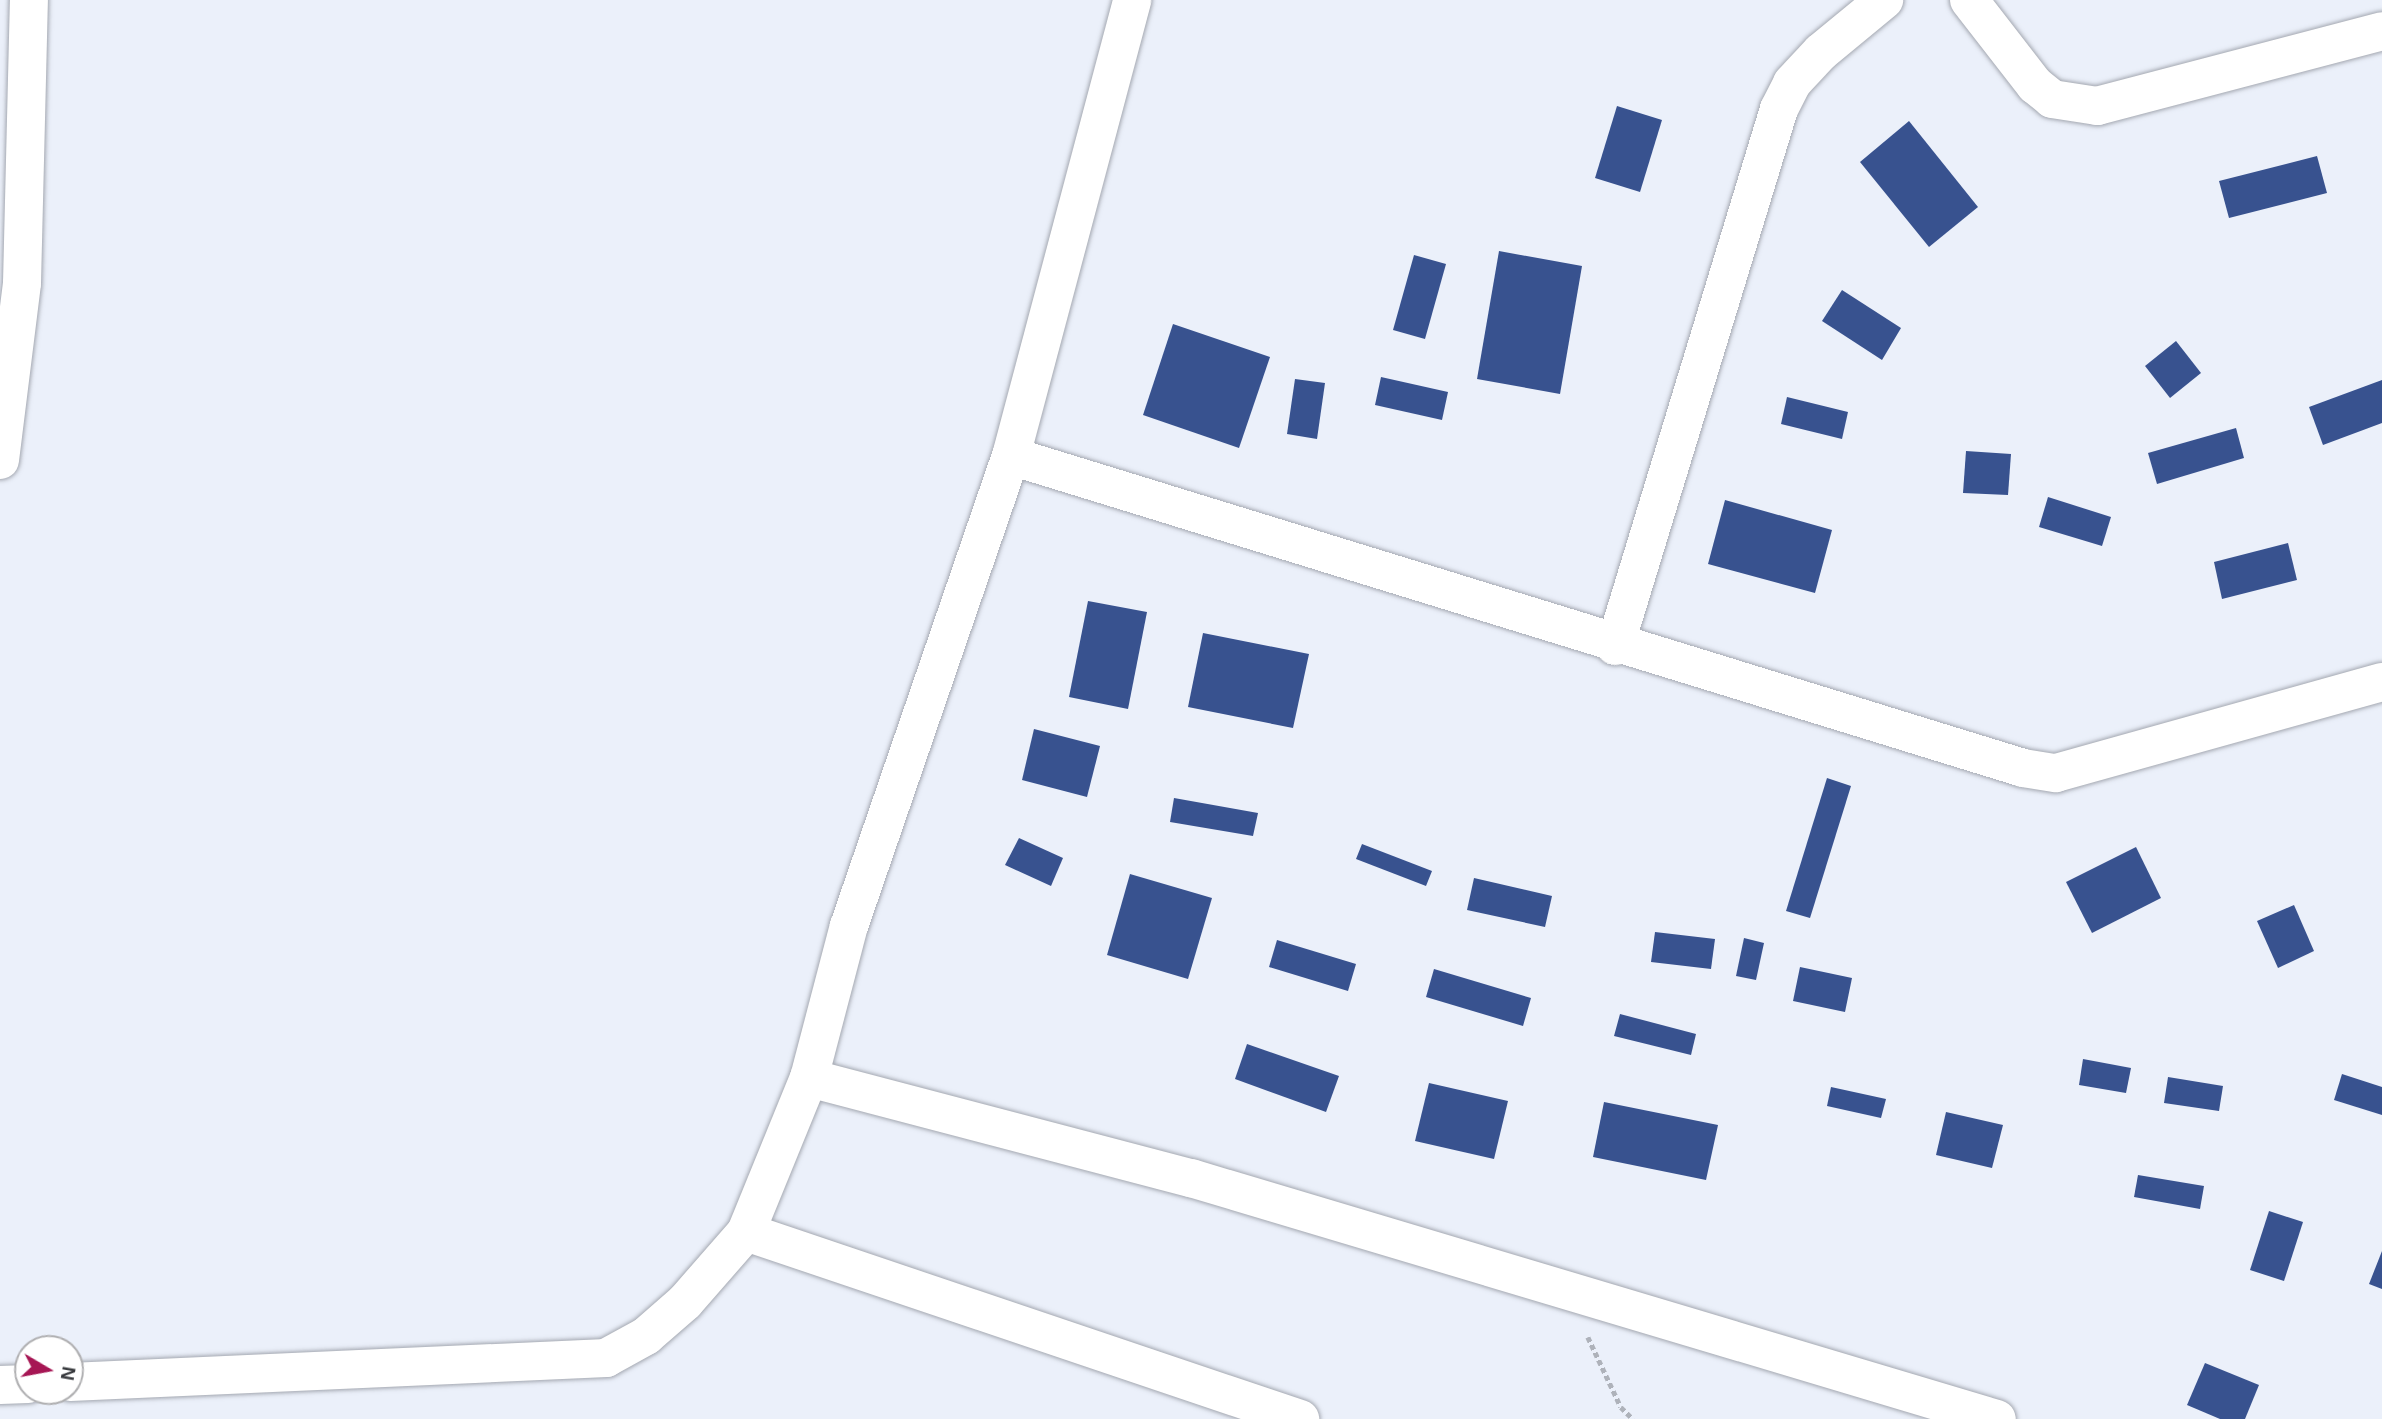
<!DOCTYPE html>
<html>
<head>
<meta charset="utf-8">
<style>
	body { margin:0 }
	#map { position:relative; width:2382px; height:1419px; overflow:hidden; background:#ebf0fa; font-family:Arial,sans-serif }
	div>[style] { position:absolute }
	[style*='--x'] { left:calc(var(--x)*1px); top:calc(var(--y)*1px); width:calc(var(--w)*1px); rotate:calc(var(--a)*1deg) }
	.building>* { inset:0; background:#38528f }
	.path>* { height:4.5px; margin-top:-2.25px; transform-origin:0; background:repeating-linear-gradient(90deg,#aeb2ba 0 5px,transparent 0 8.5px) }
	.roads { filter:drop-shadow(0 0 2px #a4a8b1) drop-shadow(0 0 2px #a4a8b1) }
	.street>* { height:38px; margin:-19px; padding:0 19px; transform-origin:19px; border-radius:19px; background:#fff }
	span { translate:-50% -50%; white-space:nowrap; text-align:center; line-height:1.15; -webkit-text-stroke:7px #fff; paint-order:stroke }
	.north { position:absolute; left:14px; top:1335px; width:70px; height:70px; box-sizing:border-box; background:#fff; border:2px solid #afafb1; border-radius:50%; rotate:100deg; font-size:19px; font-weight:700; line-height:28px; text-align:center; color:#36383c }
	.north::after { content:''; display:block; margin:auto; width:24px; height:32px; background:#a61654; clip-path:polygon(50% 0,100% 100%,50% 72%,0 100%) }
</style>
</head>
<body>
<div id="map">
	<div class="building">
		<div style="clip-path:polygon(1617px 106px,1662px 120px,1640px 192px,1595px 178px)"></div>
		<div style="clip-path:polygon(1909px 121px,1978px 207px,1929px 247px,1860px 162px)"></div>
		<div style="clip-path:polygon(2317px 156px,2327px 193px,2229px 218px,2219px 181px)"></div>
		<div style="clip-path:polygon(1499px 251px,1582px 266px,1560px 394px,1477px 379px)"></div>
		<div style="clip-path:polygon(1414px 255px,1446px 264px,1425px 339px,1393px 330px)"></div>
		<div style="clip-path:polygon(1842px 290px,1901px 328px,1882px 360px,1822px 321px)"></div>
		<div style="clip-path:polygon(1173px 324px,1270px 357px,1239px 448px,1143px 415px)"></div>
		<div style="clip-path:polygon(2176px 341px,2201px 373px,2170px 398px,2145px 366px)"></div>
		<div style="clip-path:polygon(1381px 377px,1448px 392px,1442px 420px,1375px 405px)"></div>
		<div style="clip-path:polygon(1295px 379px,1325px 383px,1317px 439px,1287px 434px)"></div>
		<div style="clip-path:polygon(2382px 380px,2382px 423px,2323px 445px,2309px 407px)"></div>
		<div style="clip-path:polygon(1787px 397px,1848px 412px,1842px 439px,1781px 424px)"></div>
		<div style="clip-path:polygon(2236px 428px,2244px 458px,2157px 484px,2148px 453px)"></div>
		<div style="clip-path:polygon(1966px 451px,2011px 454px,2008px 495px,1963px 493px)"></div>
		<div style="clip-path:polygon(2048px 497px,2111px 517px,2102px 546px,2039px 527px)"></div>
		<div style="clip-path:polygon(1725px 500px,1832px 530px,1815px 593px,1708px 564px)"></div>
		<div style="clip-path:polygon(2288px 543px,2297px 580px,2222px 599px,2214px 562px)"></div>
		<div style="clip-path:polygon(1088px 601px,1147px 612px,1128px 709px,1069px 697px)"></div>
		<div style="clip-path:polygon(1203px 633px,1309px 654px,1293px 728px,1188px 707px)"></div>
		<div style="clip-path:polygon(1034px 729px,1100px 746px,1087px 797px,1022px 780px)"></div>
		<div style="clip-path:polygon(1827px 778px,1851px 786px,1810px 918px,1786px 911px)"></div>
		<div style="clip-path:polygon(1174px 798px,1258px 813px,1253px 836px,1170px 822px)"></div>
		<div style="clip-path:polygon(1019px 838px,1063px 858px,1051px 886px,1005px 865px)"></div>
		<div style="clip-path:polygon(1362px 844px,1432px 871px,1426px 886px,1356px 859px)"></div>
		<div style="clip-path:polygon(2136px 847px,2161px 898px,2092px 933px,2066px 882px)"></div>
		<div style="clip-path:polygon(1130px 874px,1212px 898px,1188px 979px,1107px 955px)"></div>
		<div style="clip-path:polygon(1474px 878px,1552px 896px,1545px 927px,1467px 910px)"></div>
		<div style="clip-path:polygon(2294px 905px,2314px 951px,2278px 968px,2257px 921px)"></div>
		<div style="clip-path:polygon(1655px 932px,1715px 939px,1711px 969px,1651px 962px)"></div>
		<div style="clip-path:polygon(1744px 938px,1764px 943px,1756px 980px,1736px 976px)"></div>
		<div style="clip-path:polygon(1277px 940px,1356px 964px,1348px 991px,1269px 967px)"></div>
		<div style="clip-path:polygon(1800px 967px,1852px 978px,1845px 1012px,1793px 1001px)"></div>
		<div style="clip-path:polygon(1434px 969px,1531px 998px,1523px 1026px,1426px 997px)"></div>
		<div style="clip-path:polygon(1620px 1014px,1696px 1034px,1691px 1055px,1614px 1036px)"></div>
		<div style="clip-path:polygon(1247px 1044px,1339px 1076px,1326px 1112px,1235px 1079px)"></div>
		<div style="clip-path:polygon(2083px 1059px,2131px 1068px,2126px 1093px,2079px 1085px)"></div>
		<div style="clip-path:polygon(2342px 1074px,2382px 1087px,2382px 1115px,2334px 1100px)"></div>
		<div style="clip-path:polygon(2168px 1077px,2223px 1086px,2219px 1111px,2164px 1103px)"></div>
		<div style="clip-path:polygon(1429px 1083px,1508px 1101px,1494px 1159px,1415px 1141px)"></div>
		<div style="clip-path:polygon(1831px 1087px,1886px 1099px,1881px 1118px,1827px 1106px)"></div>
		<div style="clip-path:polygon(1604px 1102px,1718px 1125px,1706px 1180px,1593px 1157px)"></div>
		<div style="clip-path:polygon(1946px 1112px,2003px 1125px,1992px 1168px,1936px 1155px)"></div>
		<div style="clip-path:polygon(2138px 1175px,2204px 1186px,2200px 1209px,2134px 1197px)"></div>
		<div style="clip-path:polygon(2269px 1211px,2303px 1222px,2284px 1281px,2250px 1270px)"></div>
		<div style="clip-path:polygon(2382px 1251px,2382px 1289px,2369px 1284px)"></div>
		<div style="clip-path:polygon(2205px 1363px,2259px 1385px,2245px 1419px,2220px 1419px,2187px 1405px)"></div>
	</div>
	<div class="path">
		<div style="--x:1588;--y:1337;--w:77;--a:64.8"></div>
		<div style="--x:1621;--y:1407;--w:17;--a:45"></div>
	</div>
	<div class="roads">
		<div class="street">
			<div style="--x:1969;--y:0;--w:108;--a:52.2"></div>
			<div style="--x:2035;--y:85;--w:22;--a:39"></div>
			<div style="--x:2052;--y:99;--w:46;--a:8.8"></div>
			<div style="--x:2097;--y:106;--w:295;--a:-14.7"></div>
			<div style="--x:1011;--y:456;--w:1059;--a:17.13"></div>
			<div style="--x:2023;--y:768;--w:33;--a:9"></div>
			<div style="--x:2056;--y:773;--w:338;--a:-15.6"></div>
			<div style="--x:0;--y:460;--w:178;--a:-82.9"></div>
			<div style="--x:22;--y:283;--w:283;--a:-88.6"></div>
			<div style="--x:1615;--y:646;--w:561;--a:-73.02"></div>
			<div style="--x:1779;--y:109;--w:29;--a:-63"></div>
			<div style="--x:1792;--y:83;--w:42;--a:-46.9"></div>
			<div style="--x:1821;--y:52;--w:82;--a:-39.5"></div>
			<div style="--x:809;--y:1078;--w:395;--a:14.7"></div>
			<div style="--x:1191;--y:1178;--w:841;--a:16.65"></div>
			<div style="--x:746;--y:1232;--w:585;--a:18.65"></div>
			<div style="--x:70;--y:1382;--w:537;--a:-2.56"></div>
			<div style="--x:606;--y:1358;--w:46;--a:-28.8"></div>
			<div style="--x:646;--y:1336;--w:52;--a:-41.1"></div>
			<div style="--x:685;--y:1302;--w:93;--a:-48.9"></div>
			<div style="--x:746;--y:1232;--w:166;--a:-67.8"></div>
			<div style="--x:809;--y:1078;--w:157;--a:-75.3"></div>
			<div style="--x:849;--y:926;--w:497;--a:-71"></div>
			<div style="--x:1011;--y:456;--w:472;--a:-75.1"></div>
			<div style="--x:0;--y:1385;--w:28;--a:-2"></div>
		</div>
	</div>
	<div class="north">N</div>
</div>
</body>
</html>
